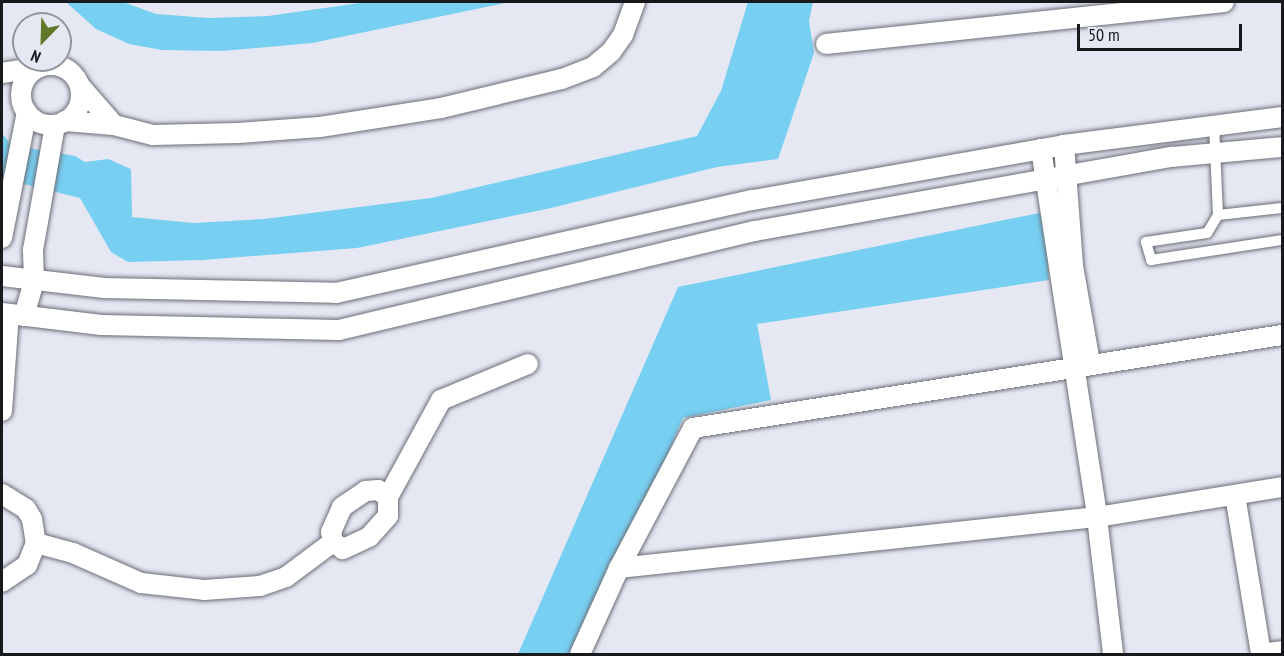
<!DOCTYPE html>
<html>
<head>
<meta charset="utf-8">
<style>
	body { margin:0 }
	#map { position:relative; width:1284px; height:656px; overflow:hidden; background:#e5e8f3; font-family:"PT Sans Narrow",sans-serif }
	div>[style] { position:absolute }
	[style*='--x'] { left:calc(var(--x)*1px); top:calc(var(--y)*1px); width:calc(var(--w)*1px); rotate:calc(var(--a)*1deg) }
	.water>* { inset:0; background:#77cff1 }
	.roads { filter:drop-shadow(0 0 2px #6b6e76) drop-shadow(0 0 2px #6b6e76) }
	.lane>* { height:10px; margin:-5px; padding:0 5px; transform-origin:5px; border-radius:5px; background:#fff }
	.street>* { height:20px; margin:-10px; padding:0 10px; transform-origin:10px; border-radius:10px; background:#fff }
	.street>.ring { margin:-10px; padding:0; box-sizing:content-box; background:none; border:20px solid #fff; border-radius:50% }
	span { translate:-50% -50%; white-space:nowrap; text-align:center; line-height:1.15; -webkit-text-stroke:4.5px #e5e8f3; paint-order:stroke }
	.frame { position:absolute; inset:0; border:3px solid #18191d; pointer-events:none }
	.north { position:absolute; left:12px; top:12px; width:60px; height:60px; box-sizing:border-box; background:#e5e8f3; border:2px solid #93959d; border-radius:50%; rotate:203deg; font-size:16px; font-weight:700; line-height:24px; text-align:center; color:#18191d }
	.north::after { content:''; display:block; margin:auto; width:21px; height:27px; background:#627829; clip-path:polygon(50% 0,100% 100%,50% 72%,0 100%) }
	.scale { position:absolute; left:1077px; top:24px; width:165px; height:27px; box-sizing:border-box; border:3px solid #18191d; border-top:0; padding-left:8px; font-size:18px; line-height:21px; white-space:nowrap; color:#18191d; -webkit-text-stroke:4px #e5e8f3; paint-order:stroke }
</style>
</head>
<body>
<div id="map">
	<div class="water">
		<div style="clip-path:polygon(66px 2px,123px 2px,156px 14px,208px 18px,268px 16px,367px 2px,510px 2px,312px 43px,222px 51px,162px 50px,129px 44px,96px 29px)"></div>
		<div style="clip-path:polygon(748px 2px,813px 2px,809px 21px,814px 53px,778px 159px,717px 167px,551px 208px,357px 248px,203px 260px,128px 262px,111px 252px,80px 198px,8px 180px,2px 182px,2px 133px,11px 145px,75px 156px,85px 162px,108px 159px,131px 169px,132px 217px,193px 223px,264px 219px,431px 198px,697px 136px,721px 91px)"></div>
		<div style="clip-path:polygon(1044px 212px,1049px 280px,757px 324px,771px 400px,683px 418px,648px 500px,569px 654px,518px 654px,678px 287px)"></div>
	</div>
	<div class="roads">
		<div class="lane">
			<div style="--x:1214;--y:124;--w:91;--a:87.5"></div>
			<div style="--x:1218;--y:215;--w:21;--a:121"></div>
			<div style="--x:1207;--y:233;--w:62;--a:171.6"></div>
			<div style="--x:1146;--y:242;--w:19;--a:74"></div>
			<div style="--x:1151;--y:260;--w:133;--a:-8.7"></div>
			<div style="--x:1218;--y:215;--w:64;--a:-6.2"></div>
		</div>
		<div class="street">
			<div style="--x:826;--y:44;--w:400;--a:-6"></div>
			<div class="ring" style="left:21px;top:65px;width:40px;height:40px"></div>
			<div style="--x:2;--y:73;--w:37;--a:-9"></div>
			<div style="--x:81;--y:87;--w:50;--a:49"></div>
			<div style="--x:65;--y:121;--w:49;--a:4.7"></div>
			<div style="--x:114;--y:125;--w:40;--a:14.4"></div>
			<div style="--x:153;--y:135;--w:85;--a:-1.3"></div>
			<div style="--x:238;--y:133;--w:82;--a:-4.2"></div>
			<div style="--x:320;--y:127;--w:122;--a:-8.9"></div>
			<div style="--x:441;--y:108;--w:124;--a:-13.5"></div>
			<div style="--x:562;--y:79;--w:33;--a:-21"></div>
			<div style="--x:593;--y:67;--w:23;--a:-40"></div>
			<div style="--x:611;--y:52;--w:21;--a:-55"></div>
			<div style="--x:623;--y:35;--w:35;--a:-70"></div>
			<div style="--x:1064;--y:145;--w:121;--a:85.7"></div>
			<div style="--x:1073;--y:266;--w:97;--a:80"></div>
			<div style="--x:1041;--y:149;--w:372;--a:81.3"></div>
			<div style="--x:1097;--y:517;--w:138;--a:83.3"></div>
			<div style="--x:2;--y:238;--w:128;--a:-78.8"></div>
			<div style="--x:2;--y:276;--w:103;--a:6.7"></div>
			<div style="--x:104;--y:288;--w:232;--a:1.2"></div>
			<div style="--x:336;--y:293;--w:427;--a:-12.6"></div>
			<div style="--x:753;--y:200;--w:316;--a:-10"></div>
			<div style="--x:1064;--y:145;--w:220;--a:-7.3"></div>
			<div style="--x:2;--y:313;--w:100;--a:6.9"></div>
			<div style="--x:101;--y:325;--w:238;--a:1.2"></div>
			<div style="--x:339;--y:330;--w:428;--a:-13.4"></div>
			<div style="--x:755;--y:231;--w:424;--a:-10.1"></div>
			<div style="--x:1172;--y:157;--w:110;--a:-5.2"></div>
			<div style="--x:24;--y:316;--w:37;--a:-74"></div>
			<div style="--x:34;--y:280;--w:30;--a:-92"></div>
			<div style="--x:33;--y:250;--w:127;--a:-80"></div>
			<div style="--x:2;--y:411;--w:97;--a:-85.9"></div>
			<div style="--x:378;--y:490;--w:12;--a:35"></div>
			<div style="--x:388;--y:497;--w:19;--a:90"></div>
			<div style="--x:388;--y:516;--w:28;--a:132"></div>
			<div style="--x:369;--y:537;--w:29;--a:155"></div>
			<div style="--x:343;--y:549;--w:12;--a:-145"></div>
			<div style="--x:333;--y:542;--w:10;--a:-101"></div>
			<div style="--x:331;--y:532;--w:27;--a:-66"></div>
			<div style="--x:342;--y:507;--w:29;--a:-34"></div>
			<div style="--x:366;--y:491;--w:12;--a:-5"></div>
			<div style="--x:2;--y:494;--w:28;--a:32"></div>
			<div style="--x:26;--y:509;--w:12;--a:59"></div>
			<div style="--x:32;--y:519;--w:24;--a:81"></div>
			<div style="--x:36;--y:543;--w:24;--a:112"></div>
			<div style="--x:27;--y:565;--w:30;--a:146"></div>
			<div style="--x:1235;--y:495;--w:161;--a:80.7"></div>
			<div style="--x:388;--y:497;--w:111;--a:-61.3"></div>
			<div style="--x:441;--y:400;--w:94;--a:-22.5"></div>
			<div style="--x:36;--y:543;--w:38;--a:15"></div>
			<div style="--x:73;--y:553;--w:74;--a:23.8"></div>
			<div style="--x:141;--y:583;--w:63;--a:6.3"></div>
			<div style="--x:204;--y:590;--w:56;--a:-4.1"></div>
			<div style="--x:260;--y:586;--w:28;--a:-19"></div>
			<div style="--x:286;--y:577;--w:59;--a:-36.7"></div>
			<div style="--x:619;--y:568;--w:481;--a:-6.1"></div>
			<div style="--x:1097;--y:517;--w:187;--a:-9.2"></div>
			<div style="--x:580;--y:654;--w:94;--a:-65.6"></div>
			<div style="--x:619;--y:568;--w:158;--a:-62.1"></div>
			<div style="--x:693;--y:428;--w:596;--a:-8.97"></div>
			<div style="--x:1261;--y:654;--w:21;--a:-8"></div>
		</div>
	</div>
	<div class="frame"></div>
	<div class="north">N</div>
	<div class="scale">50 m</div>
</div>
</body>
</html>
